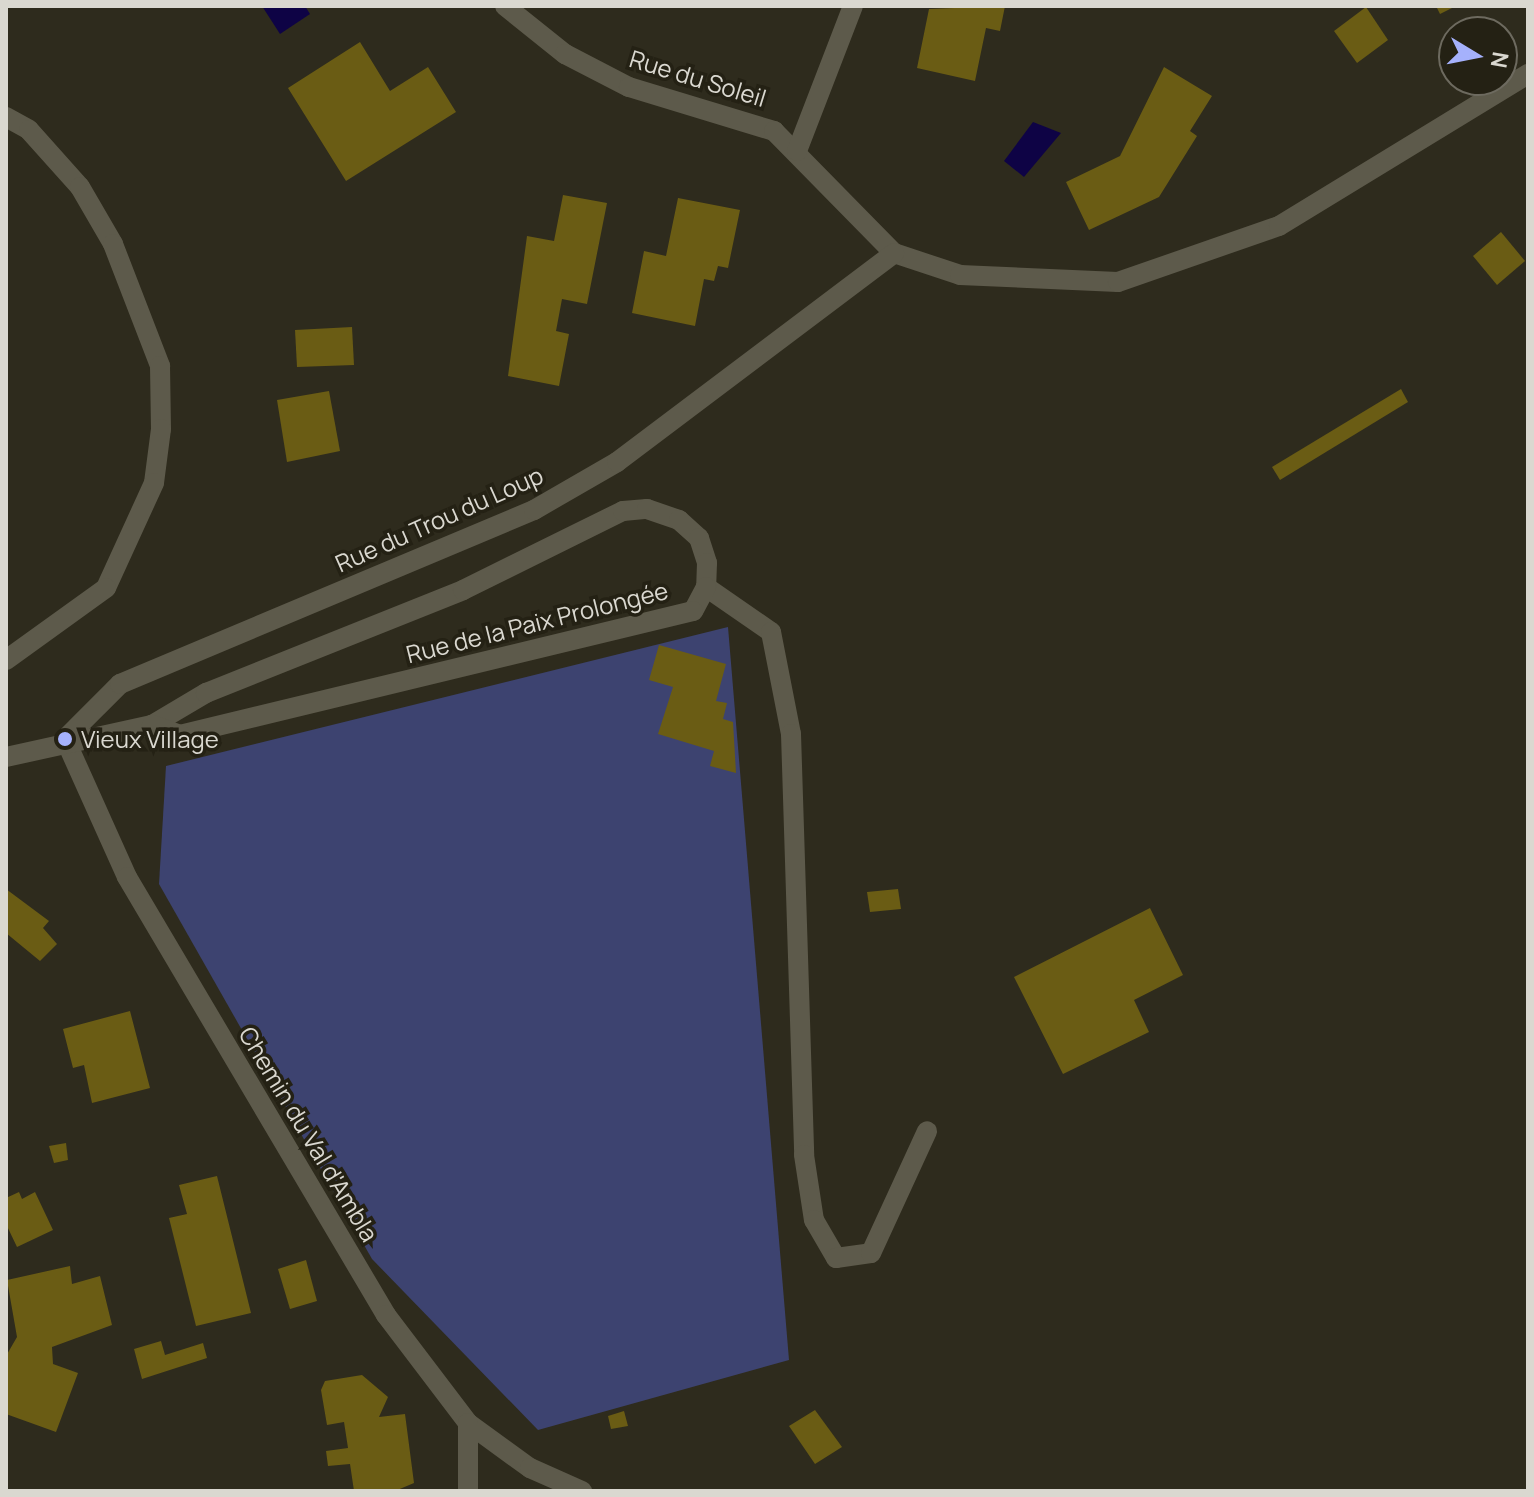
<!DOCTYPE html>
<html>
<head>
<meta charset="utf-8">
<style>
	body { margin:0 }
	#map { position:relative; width:1534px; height:1497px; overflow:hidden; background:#2e2b1d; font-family:Manrope,sans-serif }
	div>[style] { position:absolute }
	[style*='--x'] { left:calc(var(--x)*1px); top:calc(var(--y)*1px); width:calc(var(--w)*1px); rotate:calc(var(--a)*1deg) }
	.green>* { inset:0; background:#3d4370 }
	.water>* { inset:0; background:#0e0345 }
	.building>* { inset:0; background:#6a5c14 }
	.service>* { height:20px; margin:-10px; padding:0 10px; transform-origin:10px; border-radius:10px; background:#5d5a4b }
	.minor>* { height:20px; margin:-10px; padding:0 10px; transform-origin:10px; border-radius:10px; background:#5d5a4b }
	.dots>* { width:22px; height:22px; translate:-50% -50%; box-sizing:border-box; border:4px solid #242114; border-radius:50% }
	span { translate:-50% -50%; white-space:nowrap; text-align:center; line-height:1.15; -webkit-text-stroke:7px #242114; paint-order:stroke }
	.street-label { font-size:24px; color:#dad8d0 }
	.poi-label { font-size:24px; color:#dad8d0 }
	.left { translate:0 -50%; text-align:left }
	.frame { position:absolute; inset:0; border:8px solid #dad8d0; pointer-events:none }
	.north { position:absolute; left:1438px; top:16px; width:80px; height:80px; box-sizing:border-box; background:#242114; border:2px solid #6d6a5f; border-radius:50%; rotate:100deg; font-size:22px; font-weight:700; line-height:32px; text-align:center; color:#dad8d0 }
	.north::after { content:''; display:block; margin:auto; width:28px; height:36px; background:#a5b1fc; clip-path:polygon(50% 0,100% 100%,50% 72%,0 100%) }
</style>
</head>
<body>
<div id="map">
	<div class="green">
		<div style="clip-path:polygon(728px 627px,789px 1360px,538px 1430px,372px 1259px,159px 884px,166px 766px)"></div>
	</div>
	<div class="water">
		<div style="clip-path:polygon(262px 6px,305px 6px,310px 14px,280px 34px)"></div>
		<div style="clip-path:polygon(1033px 122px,1061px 133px,1024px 177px,1004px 161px)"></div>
	</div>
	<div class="building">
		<div style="clip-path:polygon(1005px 6px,1000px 31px,986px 28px,975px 81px,917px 68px,929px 9px)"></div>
		<div style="clip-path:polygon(1436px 6px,1456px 6px,1440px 14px)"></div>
		<div style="clip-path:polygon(1366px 7px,1388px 40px,1357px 63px,1334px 31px)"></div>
		<div style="clip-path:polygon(360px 42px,390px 91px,428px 67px,456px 112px,346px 181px,288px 88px)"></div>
		<div style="clip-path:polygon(1164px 67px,1212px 96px,1190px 131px,1197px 136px,1159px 197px,1089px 230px,1066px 182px,1120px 156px)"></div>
		<div style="clip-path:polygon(563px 195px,607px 203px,587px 304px,562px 299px,556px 331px,569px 334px,559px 386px,508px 376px,527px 236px,554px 241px)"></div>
		<div style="clip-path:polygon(678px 198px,740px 210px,728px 268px,718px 266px,714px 281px,704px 279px,695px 326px,632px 313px,644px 251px,666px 256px)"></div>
		<div style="clip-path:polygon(1501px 232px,1525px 261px,1497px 285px,1473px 256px)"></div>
		<div style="clip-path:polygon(352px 327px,354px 365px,297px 367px,295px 330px)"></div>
		<div style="clip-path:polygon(1401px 389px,1408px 402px,1280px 480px,1272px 467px)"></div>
		<div style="clip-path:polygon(329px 391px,340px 451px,287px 462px,277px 400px)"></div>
		<div style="clip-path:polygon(659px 645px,726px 664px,716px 701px,727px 703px,723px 719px,733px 722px,736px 773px,710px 766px,714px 751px,658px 734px,673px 687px,649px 680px)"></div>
		<div style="clip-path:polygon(6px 889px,49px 921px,43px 928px,57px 944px,40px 961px,6px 933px)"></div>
		<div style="clip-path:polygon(898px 889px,901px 909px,870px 912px,867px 892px)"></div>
		<div style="clip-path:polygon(1150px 908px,1183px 975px,1134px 1000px,1149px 1032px,1063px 1074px,1014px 977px)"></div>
		<div style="clip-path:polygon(130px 1011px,150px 1088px,92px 1103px,84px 1065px,73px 1068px,63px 1029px)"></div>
		<div style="clip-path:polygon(66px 1143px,68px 1160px,54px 1163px,49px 1146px)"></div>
		<div style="clip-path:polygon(217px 1176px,251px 1313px,196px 1326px,169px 1218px,187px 1214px,179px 1185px)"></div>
		<div style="clip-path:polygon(19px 1192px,22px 1199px,35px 1192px,53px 1230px,17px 1247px,6px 1224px,6px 1198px)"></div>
		<div style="clip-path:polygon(306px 1260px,317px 1301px,290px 1309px,278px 1269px)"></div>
		<div style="clip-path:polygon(70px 1266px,72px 1284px,100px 1276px,112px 1325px,52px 1347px,53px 1364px,78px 1373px,56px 1432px,6px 1414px,6px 1356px,17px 1337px,7px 1280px)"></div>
		<div style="clip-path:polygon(161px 1341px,165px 1355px,203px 1343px,207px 1358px,142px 1379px,134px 1349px)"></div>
		<div style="clip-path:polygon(362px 1375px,388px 1397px,379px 1417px,405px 1414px,414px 1483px,395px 1491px,354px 1491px,350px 1464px,328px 1466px,326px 1451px,348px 1448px,344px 1422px,327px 1425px,321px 1390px,325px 1381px)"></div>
		<div style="clip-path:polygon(815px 1410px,842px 1447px,815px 1464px,789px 1426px)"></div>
		<div style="clip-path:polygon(624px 1411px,628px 1426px,611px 1429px,608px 1416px)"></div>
	</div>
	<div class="service">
		<div style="--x:706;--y:587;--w:79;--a:34.7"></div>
		<div style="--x:771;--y:632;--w:104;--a:78.9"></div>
		<div style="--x:791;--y:734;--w:421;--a:88.2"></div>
		<div style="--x:804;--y:1155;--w:66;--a:81.3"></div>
		<div style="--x:814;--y:1220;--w:44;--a:59.9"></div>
		<div style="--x:836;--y:1258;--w:35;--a:-8"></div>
		<div style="--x:871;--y:1253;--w:134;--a:-65.3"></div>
	</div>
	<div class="minor">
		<div style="--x:505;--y:6;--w:77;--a:38.7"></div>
		<div style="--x:565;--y:54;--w:72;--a:27.3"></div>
		<div style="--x:629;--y:87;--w:152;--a:16.9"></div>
		<div style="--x:774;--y:131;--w:171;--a:45.5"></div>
		<div style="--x:894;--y:253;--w:70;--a:18.4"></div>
		<div style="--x:960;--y:275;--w:158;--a:2.5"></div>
		<div style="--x:1118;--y:282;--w:170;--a:-19.2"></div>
		<div style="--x:1279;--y:226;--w:292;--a:-31.4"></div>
		<div style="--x:6;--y:117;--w:26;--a:29"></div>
		<div style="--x:29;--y:130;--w:76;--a:48.2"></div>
		<div style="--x:80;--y:187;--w:66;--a:59.9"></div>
		<div style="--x:113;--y:244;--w:131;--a:68.9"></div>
		<div style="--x:160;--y:366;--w:63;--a:89.1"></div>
		<div style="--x:161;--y:429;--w:54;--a:97.4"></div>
		<div style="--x:154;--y:483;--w:115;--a:114.6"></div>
		<div style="--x:106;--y:588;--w:123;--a:144.2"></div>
		<div style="--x:797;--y:151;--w:155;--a:-68.9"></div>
		<div style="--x:65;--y:739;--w:78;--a:-45"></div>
		<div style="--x:120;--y:684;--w:449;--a:-22.8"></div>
		<div style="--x:534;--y:510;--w:96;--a:-30"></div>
		<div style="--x:617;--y:462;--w:347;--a:-37"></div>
		<div style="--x:65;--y:739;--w:151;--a:65.8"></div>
		<div style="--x:127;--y:877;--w:509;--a:59.4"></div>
		<div style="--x:386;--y:1315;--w:136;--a:52.8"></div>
		<div style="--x:468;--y:1423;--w:77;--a:36"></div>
		<div style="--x:530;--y:1468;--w:57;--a:23.9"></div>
		<div style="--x:6;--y:757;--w:149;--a:-12.4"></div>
		<div style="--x:152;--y:725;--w:63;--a:-30.7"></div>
		<div style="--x:206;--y:693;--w:277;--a:-21.8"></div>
		<div style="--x:463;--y:590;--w:178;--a:-26.3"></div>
		<div style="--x:623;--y:511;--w:24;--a:-5"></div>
		<div style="--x:647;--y:509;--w:34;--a:19"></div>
		<div style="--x:679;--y:520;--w:27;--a:42"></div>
		<div style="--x:699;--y:538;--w:26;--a:72"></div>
		<div style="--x:707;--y:563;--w:24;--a:92"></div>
		<div style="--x:706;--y:587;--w:27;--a:118"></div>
		<div style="--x:693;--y:611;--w:528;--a:166.41"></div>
		<div style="--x:180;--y:735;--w:30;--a:-160"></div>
		<div style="--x:468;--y:1423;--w:68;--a:90"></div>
	</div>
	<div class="dots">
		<div style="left:65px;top:739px;background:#a5b1fc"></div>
	</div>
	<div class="street-label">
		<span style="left:698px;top:78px;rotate:17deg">Rue du Soleil</span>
		<span style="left:439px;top:519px;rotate:-24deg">Rue du Trou du Loup</span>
		<span style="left:537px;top:622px;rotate:-14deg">Rue de la Paix Prolongée</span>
		<span style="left:309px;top:1134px;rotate:59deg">Chemin du Val d'Ambla</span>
	</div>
	<div class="poi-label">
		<span class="left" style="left:81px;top:739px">Vieux Village</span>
	</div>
	<div class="frame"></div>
	<div class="north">N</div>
</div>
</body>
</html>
